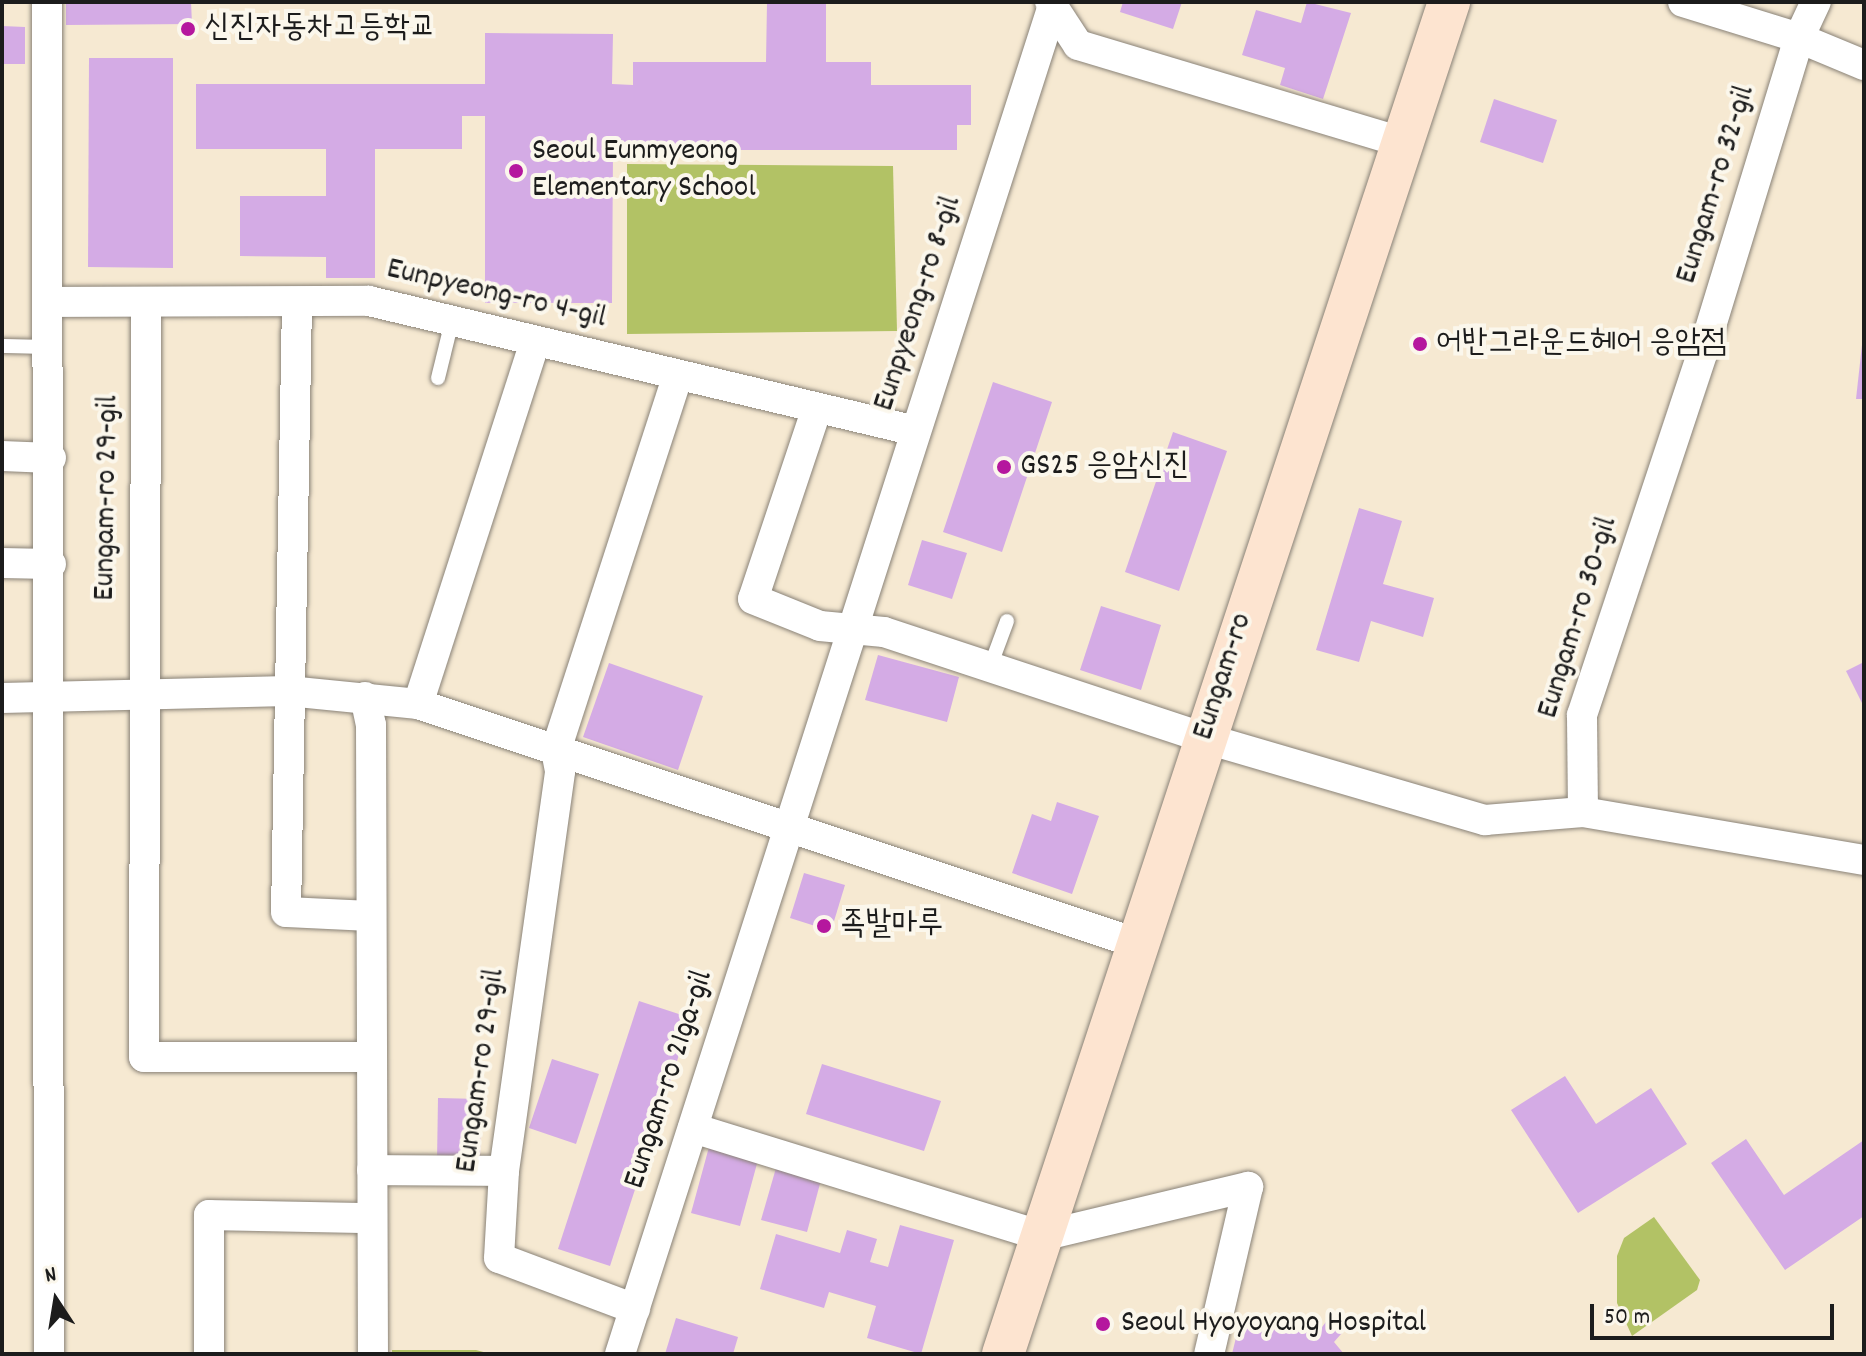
<!DOCTYPE html>
<html>
<head>
<meta charset="utf-8">
<style>
	body { margin:0 }
	#map { position:relative; width:1866px; height:1356px; overflow:hidden; background:#f6e9d2; font-family:Dekko,"Poor Story",sans-serif }
	div>[style] { position:absolute }
	[style*='--x'] { left:calc(var(--x)*1px); top:calc(var(--y)*1px); width:calc(var(--w)*1px); rotate:calc(var(--a)*1deg) }
	.green>* { inset:0; background:#b2c265 }
	.building>* { inset:0; background:#d4abe5 }
	.roads { filter:drop-shadow(0 0 2px #898277) drop-shadow(0 0 2px #898277) }
	.lane>* { height:14px; margin:-7px; padding:0 7px; transform-origin:7px; border-radius:7px; background:#fff }
	.street>* { height:30px; margin:-15px; padding:0 15px; transform-origin:15px; border-radius:15px; background:#fff }
	.secondary>* { height:42px; margin:-21px; padding:0 21px; transform-origin:21px; border-radius:21px; background:#fde4d0 }
	.dots>* { width:22px; height:22px; translate:-50% -50%; box-sizing:border-box; border:4px solid #fbf7ec; border-radius:50% }
	span { translate:-50% -50%; white-space:nowrap; text-align:center; line-height:1.15; -webkit-text-stroke:8px #fbf7ec; paint-order:stroke }
	.poi-label { font-size:32px; color:#1c1c1c }
	.left { translate:0 -50%; text-align:left }
	.street-label { font-size:32px; color:#1c1c1c }
	.frame { position:absolute; inset:0; border:4px solid #1c1c1c; pointer-events:none }
	.north { position:absolute; left:16px; top:1260px; width:80px; height:80px; -webkit-text-stroke:6px #fbf7ec; paint-order:stroke; rotate:348deg; font-size:22px; font-weight:700; line-height:32px; text-align:center; color:#1c1c1c }
	.north::after { content:''; display:block; margin:auto; width:28px; height:36px; background:#1c1c1c; clip-path:polygon(50% 0,100% 100%,50% 72%,0 100%) }
	.scale { position:absolute; left:1590px; top:1304px; width:244px; height:36px; box-sizing:border-box; border:4px solid #1c1c1c; border-top:0; padding-left:10px; font-size:24px; line-height:28px; white-space:nowrap; color:#1c1c1c; -webkit-text-stroke:6px #fbf7ec; paint-order:stroke }
</style>
</head>
<body>
<div id="map">
	<div class="green">
		<div style="clip-path:polygon(627px 164px,893px 166px,897px 331px,627px 334px)"></div>
		<div style="clip-path:polygon(1654px 1217px,1700px 1280px,1697px 1290px,1632px 1336px,1617px 1303px,1617px 1256px,1624px 1238px)"></div>
		<div style="clip-path:polygon(392px 1350px,476px 1350px,491px 1354px,392px 1354px)"></div>
	</div>
	<div class="building">
		<div style="clip-path:polygon(66px 2px,191px 2px,192px 24px,66px 25px)"></div>
		<div style="clip-path:polygon(767px 2px,826px 2px,826px 62px,871px 62px,871px 85px,971px 85px,971px 125px,957px 125px,957px 150px,613px 150px,612px 303px,485px 303px,485px 116px,462px 116px,462px 149px,375px 149px,375px 278px,326px 278px,326px 257px,240px 256px,240px 196px,326px 196px,326px 149px,196px 149px,196px 84px,485px 84px,485px 33px,613px 34px,612px 84px,633px 85px,633px 62px,766px 62px)"></div>
		<div style="clip-path:polygon(1123px 2px,1182px 2px,1173px 29px,1120px 12px)"></div>
		<div style="clip-path:polygon(1307px 2px,1351px 13px,1323px 99px,1280px 85px,1285px 68px,1242px 55px,1256px 10px,1301px 23px)"></div>
		<div style="clip-path:polygon(2px 26px,25px 27px,25px 64px,2px 64px)"></div>
		<div style="clip-path:polygon(89px 58px,173px 58px,173px 268px,88px 267px)"></div>
		<div style="clip-path:polygon(1494px 99px,1557px 120px,1543px 163px,1480px 142px)"></div>
		<div style="clip-path:polygon(1862px 345px,1864px 345px,1864px 399px,1856px 399px)"></div>
		<div style="clip-path:polygon(993px 382px,1052px 402px,1002px 552px,943px 532px)"></div>
		<div style="clip-path:polygon(1173px 432px,1227px 451px,1179px 591px,1125px 572px)"></div>
		<div style="clip-path:polygon(1359px 508px,1402px 521px,1383px 584px,1434px 598px,1423px 637px,1371px 621px,1359px 662px,1316px 650px)"></div>
		<div style="clip-path:polygon(922px 540px,967px 553px,952px 599px,908px 585px)"></div>
		<div style="clip-path:polygon(1101px 606px,1161px 625px,1141px 690px,1080px 670px)"></div>
		<div style="clip-path:polygon(878px 655px,959px 677px,947px 722px,865px 700px)"></div>
		<div style="clip-path:polygon(1864px 662px,1864px 707px,1846px 671px)"></div>
		<div style="clip-path:polygon(609px 663px,703px 696px,678px 770px,583px 737px)"></div>
		<div style="clip-path:polygon(1057px 802px,1099px 816px,1072px 894px,1012px 873px,1032px 814px,1051px 821px)"></div>
		<div style="clip-path:polygon(804px 873px,845px 885px,831px 931px,790px 918px)"></div>
		<div style="clip-path:polygon(639px 1001px,691px 1018px,610px 1266px,558px 1249px)"></div>
		<div style="clip-path:polygon(552px 1059px,599px 1074px,576px 1144px,529px 1128px)"></div>
		<div style="clip-path:polygon(822px 1064px,941px 1101px,924px 1151px,806px 1114px)"></div>
		<div style="clip-path:polygon(1565px 1076px,1596px 1124px,1651px 1088px,1687px 1144px,1578px 1213px,1511px 1110px)"></div>
		<div style="clip-path:polygon(438px 1098px,481px 1099px,480px 1161px,437px 1161px)"></div>
		<div style="clip-path:polygon(1746px 1139px,1784px 1195px,1864px 1140px,1864px 1216px,1785px 1270px,1711px 1163px)"></div>
		<div style="clip-path:polygon(709px 1147px,758px 1160px,740px 1226px,691px 1213px)"></div>
		<div style="clip-path:polygon(776px 1168px,821px 1180px,807px 1232px,761px 1220px)"></div>
		<div style="clip-path:polygon(900px 1225px,954px 1240px,921px 1354px,867px 1338px,876px 1306px,829px 1292px,824px 1308px,760px 1289px,776px 1234px,840px 1253px,847px 1230px,877px 1239px,870px 1262px,888px 1267px)"></div>
		<div style="clip-path:polygon(1332px 1314px,1348px 1326px,1334px 1342px,1344px 1354px,1232px 1354px,1241px 1317px,1319px 1331px)"></div>
		<div style="clip-path:polygon(676px 1318px,738px 1337px,733px 1354px,665px 1354px)"></div>
	</div>
	<div class="roads">
		<div class="lane">
			<div style="--x:2;--y:346;--w:48;--a:1.2"></div>
			<div style="--x:438;--y:378;--w:59;--a:-76.2"></div>
			<div style="--x:990;--y:667;--w:49;--a:-69.7"></div>
		</div>
		<div class="street">
			<div style="--x:47;--y:2;--w:1352;--a:89.92"></div>
			<div style="--x:1050;--y:2;--w:51;--a:56.9"></div>
			<div style="--x:1078;--y:45;--w:337;--a:16.7"></div>
			<div style="--x:1683;--y:2;--w:121;--a:17.2"></div>
			<div style="--x:1799;--y:38;--w:70;--a:22.6"></div>
			<div style="--x:51;--y:302;--w:318;--a:-0.2"></div>
			<div style="--x:369;--y:301;--w:562;--a:13.37"></div>
			<div style="--x:146;--y:302;--w:755;--a:90.15"></div>
			<div style="--x:144;--y:1057;--w:228;--a:0"></div>
			<div style="--x:297;--y:302;--w:610;--a:91.03"></div>
			<div style="--x:286;--y:912;--w:85;--a:2.7"></div>
			<div style="--x:817;--y:408;--w:201;--a:108.5"></div>
			<div style="--x:753;--y:599;--w:72;--a:21.9"></div>
			<div style="--x:820;--y:626;--w:64;--a:5.4"></div>
			<div style="--x:884;--y:632;--w:337;--a:18.3"></div>
			<div style="--x:1204;--y:738;--w:293;--a:16.3"></div>
			<div style="--x:1485;--y:820;--w:98;--a:-4.7"></div>
			<div style="--x:1583;--y:812;--w:285;--a:9.7"></div>
			<div style="--x:2;--y:456;--w:49;--a:2.3"></div>
			<div style="--x:2;--y:563;--w:49;--a:1.2"></div>
			<div style="--x:365;--y:697;--w:29;--a:78"></div>
			<div style="--x:371;--y:725;--w:629;--a:89.82"></div>
			<div style="--x:2;--y:698;--w:286;--a:-1.4"></div>
			<div style="--x:288;--y:691;--w:131;--a:5.7"></div>
			<div style="--x:418;--y:704;--w:757;--a:18.41"></div>
			<div style="--x:418;--y:704;--w:381;--a:-72.1"></div>
			<div style="--x:1583;--y:812;--w:97;--a:-90.6"></div>
			<div style="--x:1582;--y:715;--w:383;--a:-71.6"></div>
			<div style="--x:1703;--y:352;--w:328;--a:-73"></div>
			<div style="--x:1799;--y:38;--w:40;--a:-65"></div>
			<div style="--x:693;--y:1128;--w:365;--a:17.2"></div>
			<div style="--x:1042;--y:1236;--w:212;--a:-13.4"></div>
			<div style="--x:1248;--y:1187;--w:171;--a:103.1"></div>
			<div style="--x:372;--y:1170;--w:132;--a:0.4"></div>
			<div style="--x:635;--y:1309;--w:145;--a:-159.4"></div>
			<div style="--x:499;--y:1258;--w:87;--a:-86.7"></div>
			<div style="--x:504;--y:1171;--w:404;--a:-82"></div>
			<div style="--x:560;--y:771;--w:21;--a:-101"></div>
			<div style="--x:556;--y:750;--w:394;--a:-72"></div>
			<div style="--x:209;--y:1354;--w:139;--a:-90"></div>
			<div style="--x:209;--y:1215;--w:163;--a:1.1"></div>
			<div style="--x:620;--y:1354;--w:1420;--a:-72.2"></div>
		</div>
		<div class="secondary">
			<div style="--x:1003;--y:1354;--w:1424;--a:-71.74"></div>
		</div>
	</div>
	<div class="dots">
		<div style="left:188px;top:29px;background:#b5179e"></div>
		<div style="left:516px;top:171px;background:#b5179e"></div>
		<div style="left:1420px;top:344px;background:#b5179e"></div>
		<div style="left:1004px;top:467px;background:#b5179e"></div>
		<div style="left:824px;top:926px;background:#b5179e"></div>
		<div style="left:1103px;top:1324px;background:#b5179e"></div>
	</div>
	<div class="poi-label">
		<span class="left" style="left:204px;top:29px">신진자동차고등학교</span>
		<span class="left" style="left:532px;top:171px">Seoul Eunmyeong<br>Elementary School</span>
		<span class="left" style="left:1436px;top:344px">어반그라운드헤어 응암점</span>
		<span class="left" style="left:1020px;top:467px">GS25 응암신진</span>
		<span class="left" style="left:840px;top:926px">족발마루</span>
		<span class="left" style="left:1121px;top:1324px">Seoul Hyoyoyang Hospital</span>
	</div>
	<div class="street-label">
		<span style="left:1717px;top:185px;rotate:-73deg">Eungam-ro 32-gil</span>
		<span style="left:496px;top:295px;rotate:13deg">Eunpyeong-ro 4-gil</span>
		<span style="left:919px;top:304px;rotate:-72deg">Eunpyeong-ro 8-gil</span>
		<span style="left:108px;top:498px;rotate:-89deg">Eungam-ro 29-gil</span>
		<span style="left:1579px;top:618px;rotate:-73deg">Eungam-ro 30-gil</span>
		<span style="left:1224px;top:677px;rotate:-72deg">Eungam-ro</span>
		<span style="left:482px;top:1071px;rotate:-82deg">Eungam-ro 29-gil</span>
		<span style="left:670px;top:1080px;rotate:-72deg">Eungam-ro 21ga-gil</span>
	</div>
	<div class="frame"></div>
	<div class="north">N</div>
	<div class="scale">50 m</div>
</div>
</body>
</html>
